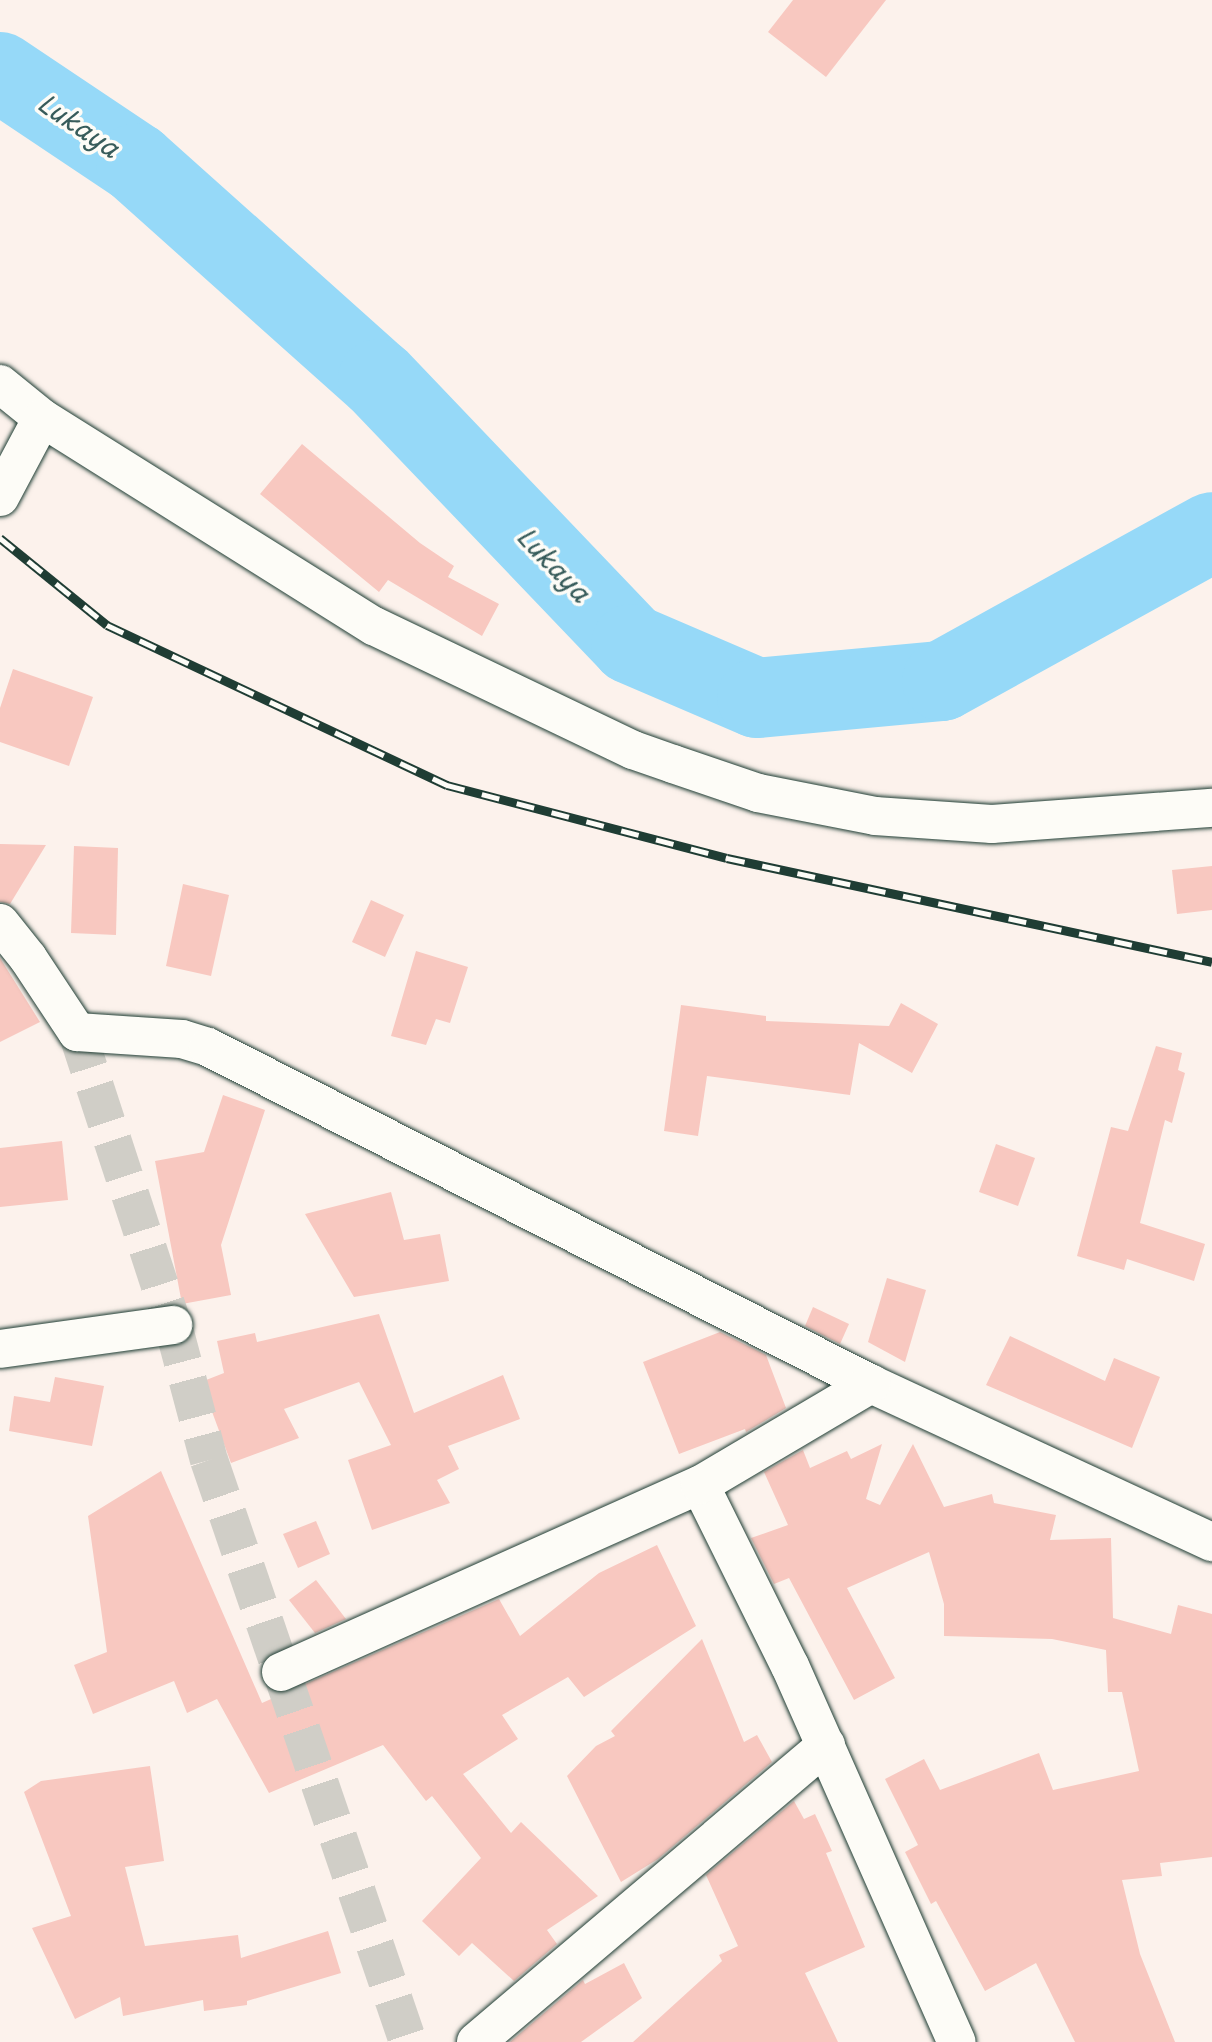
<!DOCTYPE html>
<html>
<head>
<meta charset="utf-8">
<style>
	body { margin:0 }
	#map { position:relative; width:1212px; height:2042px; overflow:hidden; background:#fcf2ec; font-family:"Playpen Sans",sans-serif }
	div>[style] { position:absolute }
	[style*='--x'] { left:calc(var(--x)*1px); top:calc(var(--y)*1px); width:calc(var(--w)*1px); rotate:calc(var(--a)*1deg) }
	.river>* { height:80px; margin:-40px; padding:0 40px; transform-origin:40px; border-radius:40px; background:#96d9f8 }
	.building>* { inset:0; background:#f8c8c0 }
	.street-tunnel>* { height:38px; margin-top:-19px; transform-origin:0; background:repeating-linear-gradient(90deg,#d0cec7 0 38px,transparent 0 57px) }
	.roads { filter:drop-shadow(0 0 2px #1f3d34) drop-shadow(0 0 2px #1f3d34) }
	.street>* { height:38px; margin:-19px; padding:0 19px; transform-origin:19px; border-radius:19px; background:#fdfcf7 }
	.rail>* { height:9px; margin-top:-4.5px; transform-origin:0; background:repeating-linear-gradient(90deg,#fdfcf7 0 18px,#1f3d34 0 36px); box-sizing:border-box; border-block:2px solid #1f3d34 }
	span { translate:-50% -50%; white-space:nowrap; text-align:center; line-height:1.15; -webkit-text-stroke:7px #fdfcf7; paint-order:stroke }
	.water-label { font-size:26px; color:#375c5b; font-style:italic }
</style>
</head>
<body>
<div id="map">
	<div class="river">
		<div style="--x:0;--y:72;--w:164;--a:33.8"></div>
		<div style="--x:136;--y:163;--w:324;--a:41.8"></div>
		<div style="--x:378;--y:379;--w:366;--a:46.3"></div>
		<div style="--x:631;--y:644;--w:137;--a:23.2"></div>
		<div style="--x:757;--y:698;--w:186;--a:-5.3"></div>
		<div style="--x:942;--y:681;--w:308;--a:-28.9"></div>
	</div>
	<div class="building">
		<div style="clip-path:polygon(793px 0,886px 0,826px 77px,768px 32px)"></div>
		<div style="clip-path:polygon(302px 444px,420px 543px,454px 566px,448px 577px,499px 604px,482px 636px,388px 580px,379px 592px,260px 494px)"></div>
		<div style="clip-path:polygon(13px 669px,93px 697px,69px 766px,0 742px,0 708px)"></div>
		<div style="clip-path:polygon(0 844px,46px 845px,10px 904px,0 902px)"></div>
		<div style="clip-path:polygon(74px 846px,118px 848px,116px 935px,71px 933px)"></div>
		<div style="clip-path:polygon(1212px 866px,1212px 910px,1177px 914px,1172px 870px)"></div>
		<div style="clip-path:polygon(183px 884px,229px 895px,211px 976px,166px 966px)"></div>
		<div style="clip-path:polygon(371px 900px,404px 915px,385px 957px,352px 942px)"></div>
		<div style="clip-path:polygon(416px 951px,468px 967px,450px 1023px,436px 1019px,426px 1045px,391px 1036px)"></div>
		<div style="clip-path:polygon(0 958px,40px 1022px,0 1042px)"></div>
		<div style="clip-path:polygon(901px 1003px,938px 1024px,912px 1073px,859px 1043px,850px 1095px,707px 1076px,698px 1136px,664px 1131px,681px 1005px,766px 1016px,766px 1021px,889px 1026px)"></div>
		<div style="clip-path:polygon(1156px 1046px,1182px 1053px,1178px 1070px,1185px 1073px,1172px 1123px,1165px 1120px,1140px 1223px,1205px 1244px,1194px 1281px,1127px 1259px,1124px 1270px,1077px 1256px,1111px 1127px,1128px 1131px)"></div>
		<div style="clip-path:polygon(223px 1095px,265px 1110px,221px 1245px,231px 1295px,182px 1304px,155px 1161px,204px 1152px)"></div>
		<div style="clip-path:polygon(62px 1141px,68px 1200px,0 1207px,0 1148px)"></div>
		<div style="clip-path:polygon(996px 1144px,1035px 1158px,1018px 1206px,979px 1192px)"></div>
		<div style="clip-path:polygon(391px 1192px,404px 1240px,440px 1234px,449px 1281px,354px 1297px,305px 1214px)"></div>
		<div style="clip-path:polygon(887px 1278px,926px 1290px,905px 1362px,868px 1342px)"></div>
		<div style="clip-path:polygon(813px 1307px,849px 1324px,840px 1344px,805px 1326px)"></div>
		<div style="clip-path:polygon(379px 1314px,414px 1413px,503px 1375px,520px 1419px,448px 1446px,459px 1469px,437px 1480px,450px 1503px,372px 1530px,348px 1460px,391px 1445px,359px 1382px,284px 1409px,299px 1438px,231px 1463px,201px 1382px,224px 1373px,217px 1341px,255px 1333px,257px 1342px)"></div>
		<div style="clip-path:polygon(720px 1332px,766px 1355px,786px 1408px,746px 1432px,745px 1429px,679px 1454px,643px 1362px)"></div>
		<div style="clip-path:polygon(1010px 1336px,1105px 1381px,1114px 1358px,1160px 1377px,1132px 1448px,986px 1385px)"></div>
		<div style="clip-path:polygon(55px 1377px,104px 1386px,92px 1446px,9px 1431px,14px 1396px,50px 1402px)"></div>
		<div style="clip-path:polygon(882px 1444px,866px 1499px,880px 1505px,913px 1444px,944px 1507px,992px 1494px,994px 1503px,1056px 1515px,1050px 1540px,1111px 1538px,1113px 1618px,1171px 1634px,1178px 1605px,1212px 1614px,1212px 1857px,1160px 1863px,1162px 1876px,1122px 1880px,1140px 1954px,1175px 2042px,1075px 2042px,1036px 1963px,985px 1991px,936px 1901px,931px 1904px,905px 1852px,918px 1845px,885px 1779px,924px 1759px,940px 1790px,1039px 1753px,1053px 1790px,1139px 1771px,1122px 1692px,1108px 1692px,1106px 1650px,1052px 1639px,944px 1636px,944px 1604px,929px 1552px,847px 1588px,895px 1678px,854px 1700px,789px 1578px,774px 1584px,751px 1538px,788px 1525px,764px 1472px,803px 1450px,810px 1468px,847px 1451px,851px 1459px)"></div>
		<div style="clip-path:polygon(161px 1471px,262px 1703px,499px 1599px,520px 1636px,599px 1573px,657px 1545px,696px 1626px,584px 1697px,568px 1677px,502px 1715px,518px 1739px,463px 1774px,511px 1833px,521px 1822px,598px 1896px,547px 1930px,557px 1944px,514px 1981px,472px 1943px,459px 1956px,422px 1921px,481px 1858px,432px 1796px,426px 1801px,383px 1745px,269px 1793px,217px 1699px,187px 1713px,174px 1681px,93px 1714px,74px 1665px,107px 1652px,88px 1516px)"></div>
		<div style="clip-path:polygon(316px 1521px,330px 1554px,298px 1568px,283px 1534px)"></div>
		<div style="clip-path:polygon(316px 1580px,346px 1619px,315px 1633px,289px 1600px)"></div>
		<div style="clip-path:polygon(702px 1639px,744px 1742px,757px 1735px,772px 1762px,658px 1859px,621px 1882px,567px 1776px,596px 1746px,615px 1736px,611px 1731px)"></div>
		<div style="clip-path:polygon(150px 1766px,164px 1861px,125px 1867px,145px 1946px,238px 1935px,241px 1958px,328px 1931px,341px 1973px,247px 2001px,247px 2005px,204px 2011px,203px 2000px,123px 2016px,120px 1997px,75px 2019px,32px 1928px,71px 1916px,24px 1792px,41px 1781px)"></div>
		<div style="clip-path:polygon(794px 1801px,804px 1819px,815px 1814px,832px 1851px,826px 1853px,865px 1947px,805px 1973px,838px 2042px,633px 2042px,722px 1961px,719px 1955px,738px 1946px,706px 1875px)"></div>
		<div style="clip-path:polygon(624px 1963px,642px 1998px,581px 2042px,510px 2042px,583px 1980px,585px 1984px)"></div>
	</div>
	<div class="street-tunnel">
		<div style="--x:77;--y:1032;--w:308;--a:71.9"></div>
		<div style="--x:173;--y:1325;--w:140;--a:75.1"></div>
		<div style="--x:209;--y:1460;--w:615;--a:71.12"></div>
	</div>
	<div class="roads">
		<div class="street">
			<div style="--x:0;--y:384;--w:54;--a:39"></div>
			<div style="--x:42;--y:418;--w:392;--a:32.1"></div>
			<div style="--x:374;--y:626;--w:287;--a:25.6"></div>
			<div style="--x:633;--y:750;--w:42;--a:19.3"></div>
			<div style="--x:673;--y:764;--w:90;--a:18.8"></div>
			<div style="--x:758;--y:793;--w:119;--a:11.1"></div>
			<div style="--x:875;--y:816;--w:117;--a:3.9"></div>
			<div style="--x:992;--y:824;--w:221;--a:-4.2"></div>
			<div style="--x:0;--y:497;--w:89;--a:-62"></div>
			<div style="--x:0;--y:923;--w:45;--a:51.3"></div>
			<div style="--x:28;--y:958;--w:89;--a:56.5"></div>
			<div style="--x:77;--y:1032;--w:105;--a:3.8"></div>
			<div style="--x:182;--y:1039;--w:27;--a:17"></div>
			<div style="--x:208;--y:1047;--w:744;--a:26.94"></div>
			<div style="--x:871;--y:1384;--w:376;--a:24.9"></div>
			<div style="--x:0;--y:1349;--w:175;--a:-7.9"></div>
			<div style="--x:700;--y:1485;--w:202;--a:63.6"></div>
			<div style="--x:790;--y:1666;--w:411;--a:66.1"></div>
			<div style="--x:281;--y:1672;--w:459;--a:-24.1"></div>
			<div style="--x:700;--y:1485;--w:199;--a:-30.6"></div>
			<div style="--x:476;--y:2042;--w:459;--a:-40.3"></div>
		</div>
	</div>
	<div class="rail">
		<div style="--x:0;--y:538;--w:138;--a:39.1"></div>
		<div style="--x:107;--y:625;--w:376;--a:25.2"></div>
		<div style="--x:447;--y:785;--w:289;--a:14.6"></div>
		<div style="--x:727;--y:858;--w:496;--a:12.1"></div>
	</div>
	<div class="water-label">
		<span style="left:79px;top:125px;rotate:34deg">Lukaya</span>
		<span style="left:554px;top:564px;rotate:46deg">Lukaya</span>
	</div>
</div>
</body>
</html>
